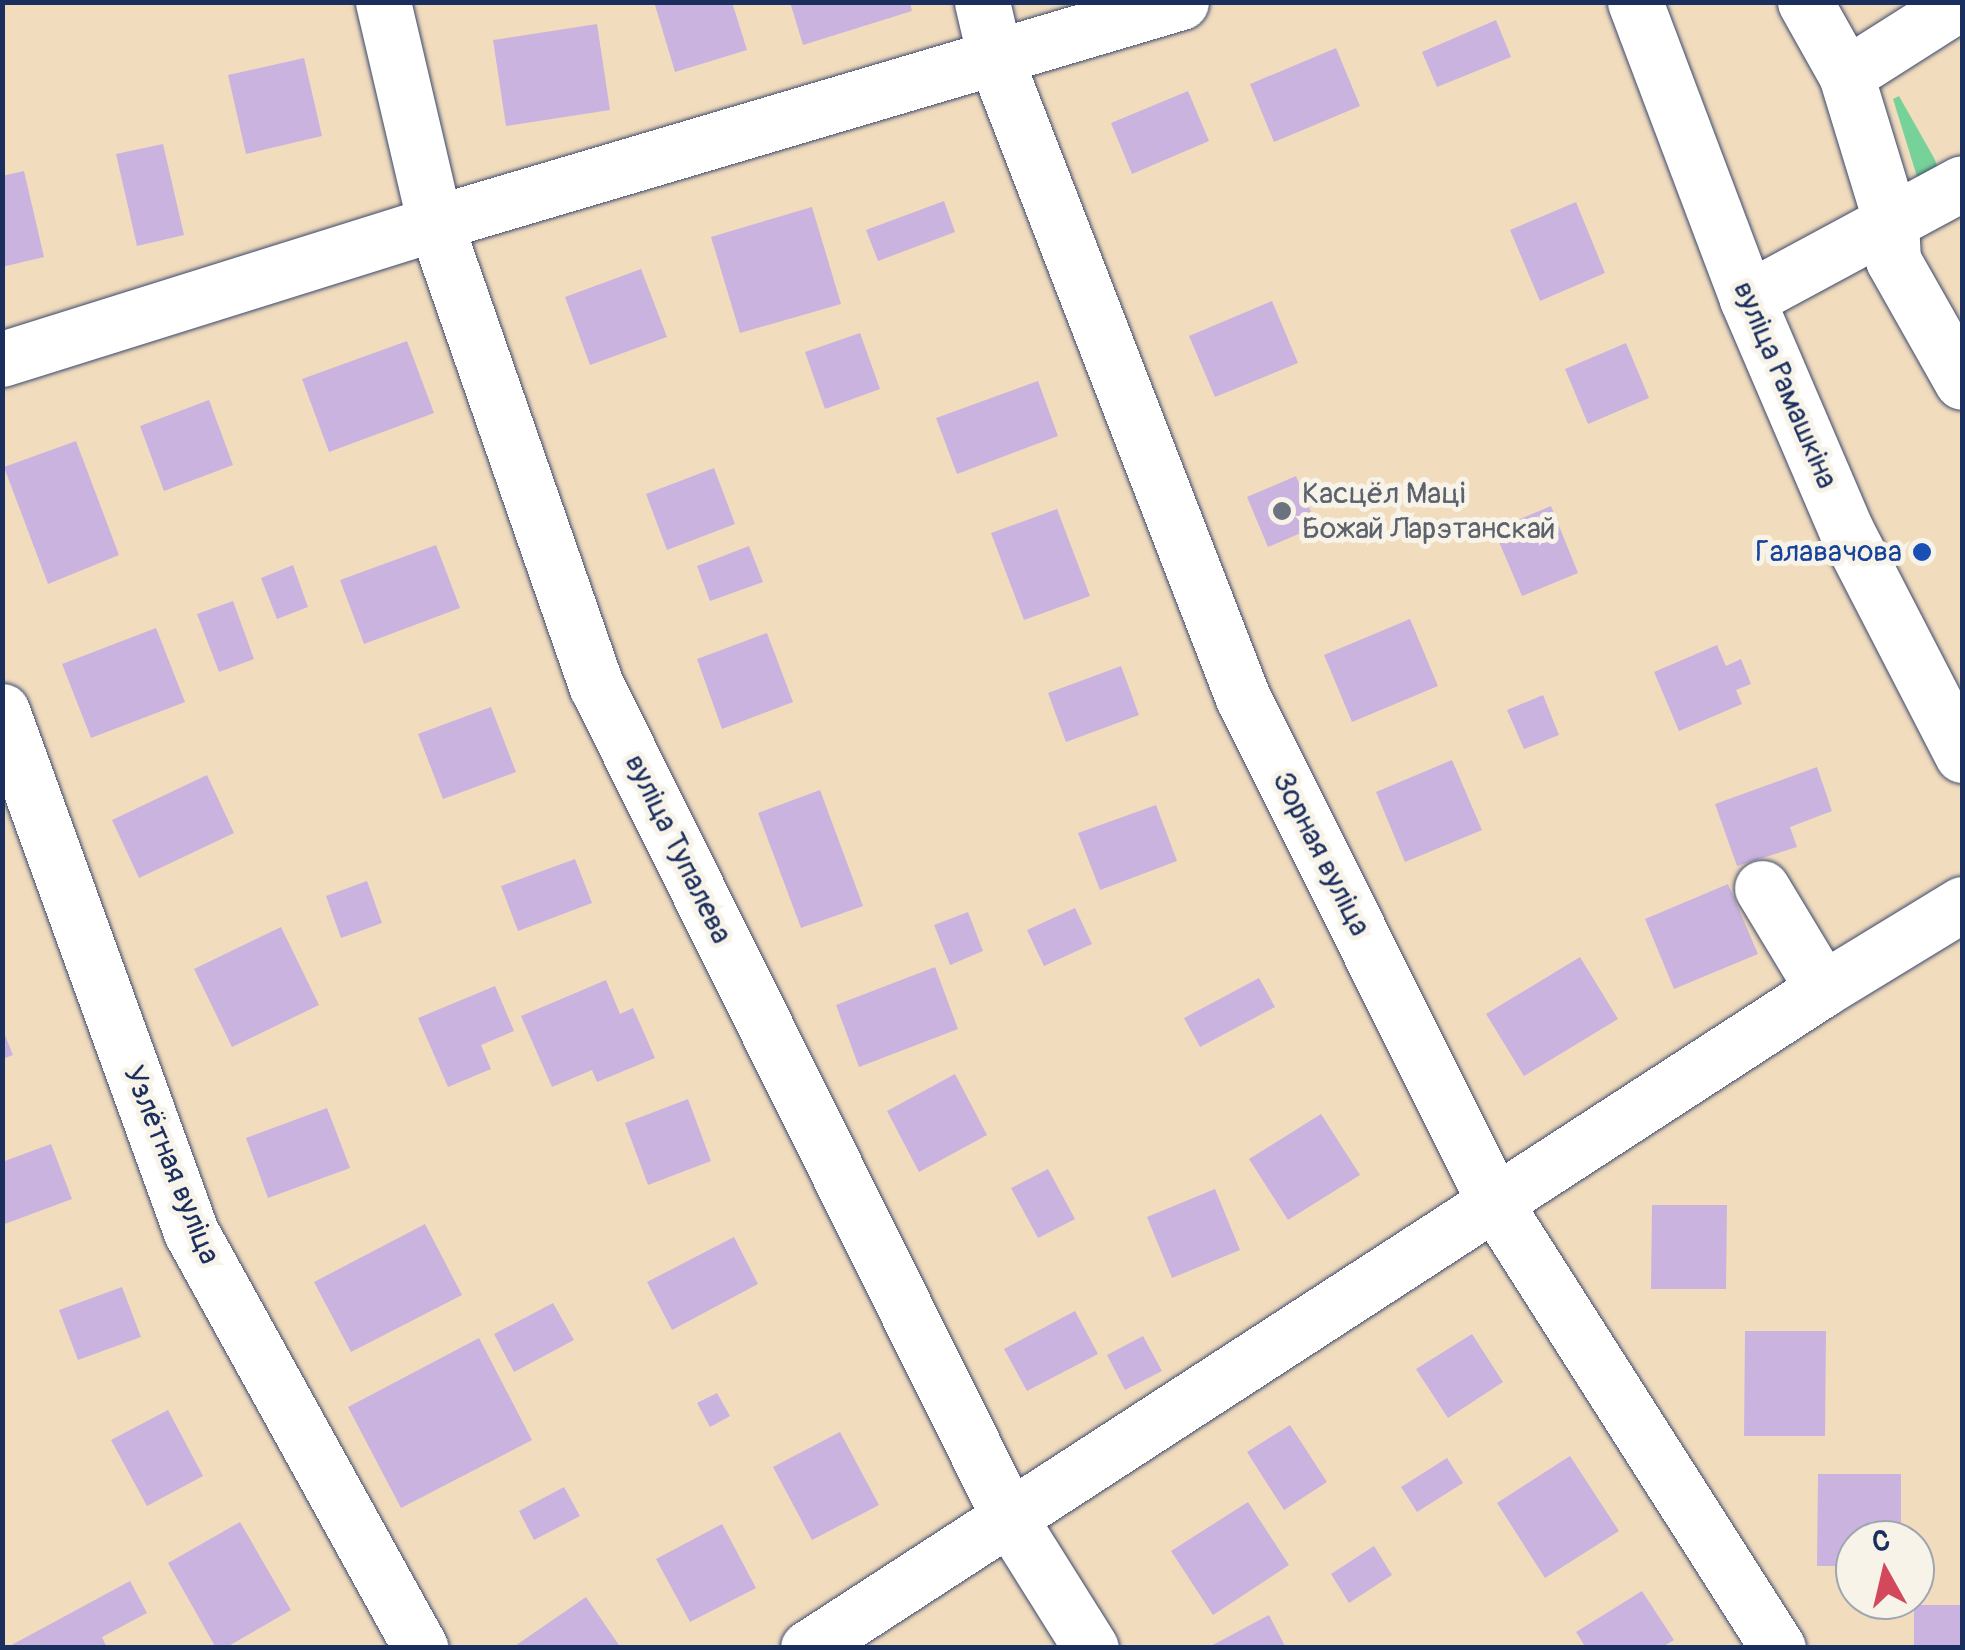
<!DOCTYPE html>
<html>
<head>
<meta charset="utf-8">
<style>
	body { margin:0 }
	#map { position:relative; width:1965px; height:1650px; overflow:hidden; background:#f2dcbe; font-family:Pangolin,sans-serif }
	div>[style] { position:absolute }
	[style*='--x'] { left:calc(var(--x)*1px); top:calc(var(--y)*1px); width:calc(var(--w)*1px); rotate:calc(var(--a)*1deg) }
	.green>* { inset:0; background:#77d299 }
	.building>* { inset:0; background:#cab4df }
	.roads { filter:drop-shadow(0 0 2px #3b496c) drop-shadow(0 0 2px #3b496c) }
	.minor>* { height:55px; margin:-27.5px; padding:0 27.5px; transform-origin:27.5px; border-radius:27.5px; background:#fff }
	.dots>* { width:28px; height:28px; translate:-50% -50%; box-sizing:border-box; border:5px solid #f7f3e8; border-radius:50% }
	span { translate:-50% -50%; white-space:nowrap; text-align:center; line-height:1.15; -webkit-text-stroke:10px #f7f3e8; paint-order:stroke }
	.street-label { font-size:30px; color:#1b2f5e }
	.worship-label { font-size:30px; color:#5b616d }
	.left { translate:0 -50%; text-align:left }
	.transit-label { font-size:30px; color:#164399 }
	.right { translate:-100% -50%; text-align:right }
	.frame { position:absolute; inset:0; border:5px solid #1b2f5e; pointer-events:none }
	.north { position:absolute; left:1835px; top:1520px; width:100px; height:100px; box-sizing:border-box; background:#f7f3e8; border:2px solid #9fa5b1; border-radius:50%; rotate:352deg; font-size:28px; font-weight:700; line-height:40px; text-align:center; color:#1b2f5e }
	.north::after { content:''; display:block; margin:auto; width:35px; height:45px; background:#d1495b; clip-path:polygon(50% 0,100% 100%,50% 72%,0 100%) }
</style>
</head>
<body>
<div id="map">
	<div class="green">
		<div style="clip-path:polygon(1899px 96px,1934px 158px,1941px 175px,1919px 183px,1893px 99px)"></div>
	</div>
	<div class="building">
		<div style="clip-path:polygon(663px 2px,732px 2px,747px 50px,675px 72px,655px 5px)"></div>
		<div style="clip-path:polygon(790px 2px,910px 2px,912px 11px,803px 45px)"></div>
		<div style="clip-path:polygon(1496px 20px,1511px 57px,1437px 87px,1422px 52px)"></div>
		<div style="clip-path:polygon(597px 24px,610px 110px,506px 126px,493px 40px)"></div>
		<div style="clip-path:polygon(1336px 48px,1360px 106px,1274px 142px,1250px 84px)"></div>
		<div style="clip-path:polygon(304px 58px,322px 136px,246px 154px,228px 75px)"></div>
		<div style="clip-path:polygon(1188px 91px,1209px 141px,1132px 174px,1111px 123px)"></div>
		<div style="clip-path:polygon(163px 144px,184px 235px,137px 246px,116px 154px)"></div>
		<div style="clip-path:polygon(24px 171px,44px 257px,2px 267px,2px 176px)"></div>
		<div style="clip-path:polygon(944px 201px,955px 232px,878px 261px,866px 230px)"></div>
		<div style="clip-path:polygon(1576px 202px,1605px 273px,1540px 301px,1510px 230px)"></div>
		<div style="clip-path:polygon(812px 207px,841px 304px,740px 333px,711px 237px)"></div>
		<div style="clip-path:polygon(641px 269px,667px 337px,590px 365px,565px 297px)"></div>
		<div style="clip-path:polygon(1272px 301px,1298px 363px,1215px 397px,1189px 336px)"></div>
		<div style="clip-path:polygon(860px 333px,880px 389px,825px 409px,805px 352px)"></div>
		<div style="clip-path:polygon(407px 341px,434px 413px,329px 452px,302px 379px)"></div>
		<div style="clip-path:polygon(1626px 343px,1649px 398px,1588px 424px,1565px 369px)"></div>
		<div style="clip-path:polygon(1038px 381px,1058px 436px,957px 474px,936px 418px)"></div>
		<div style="clip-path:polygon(209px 400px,233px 465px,164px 491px,140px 426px)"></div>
		<div style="clip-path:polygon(76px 441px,119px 555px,48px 584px,4px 467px)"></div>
		<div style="clip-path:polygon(714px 468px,735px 524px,667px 550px,646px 494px)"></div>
		<div style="clip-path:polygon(1296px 476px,1317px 526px,1268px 547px,1247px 497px)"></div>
		<div style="clip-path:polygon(1551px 506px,1578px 573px,1522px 596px,1494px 530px)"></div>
		<div style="clip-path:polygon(1057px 509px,1090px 596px,1024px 620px,991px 533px)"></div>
		<div style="clip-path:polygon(436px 545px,460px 608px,364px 644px,340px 580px)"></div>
		<div style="clip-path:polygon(749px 546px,763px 582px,710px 601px,697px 566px)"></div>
		<div style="clip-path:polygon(293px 565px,308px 607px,277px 619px,261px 578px)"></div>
		<div style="clip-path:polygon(233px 601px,254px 659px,219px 672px,197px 614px)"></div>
		<div style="clip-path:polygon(1410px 619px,1438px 686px,1352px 722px,1324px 655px)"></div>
		<div style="clip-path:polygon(156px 628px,185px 702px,91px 738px,62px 664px)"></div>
		<div style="clip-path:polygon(767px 633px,793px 702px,722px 729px,697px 659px)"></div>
		<div style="clip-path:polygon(1717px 645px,1726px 666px,1741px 659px,1751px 684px,1736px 690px,1742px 704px,1679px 731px,1654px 672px)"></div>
		<div style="clip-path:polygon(1121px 666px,1139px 715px,1066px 742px,1048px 693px)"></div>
		<div style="clip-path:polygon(1543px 695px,1559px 735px,1524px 749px,1507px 710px)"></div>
		<div style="clip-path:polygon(491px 707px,516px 772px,443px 799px,418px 734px)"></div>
		<div style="clip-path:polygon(1452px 760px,1482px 830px,1405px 862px,1376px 792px)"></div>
		<div style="clip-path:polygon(1817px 767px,1832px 811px,1790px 827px,1797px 847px,1737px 866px,1715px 804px)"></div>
		<div style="clip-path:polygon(207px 775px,234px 833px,139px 878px,112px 820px)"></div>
		<div style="clip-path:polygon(820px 790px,863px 906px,801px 928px,758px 813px)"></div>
		<div style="clip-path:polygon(1156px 805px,1177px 861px,1100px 890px,1078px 833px)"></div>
		<div style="clip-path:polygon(575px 859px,592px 903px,518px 931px,501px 886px)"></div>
		<div style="clip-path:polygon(367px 881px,382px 923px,341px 938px,326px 896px)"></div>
		<div style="clip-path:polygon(1728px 884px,1758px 954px,1674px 989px,1645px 919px)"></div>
		<div style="clip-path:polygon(1075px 908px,1092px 944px,1044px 966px,1027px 930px)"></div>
		<div style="clip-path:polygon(968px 912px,983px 951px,950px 965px,934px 925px)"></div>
		<div style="clip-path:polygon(281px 927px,319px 1005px,232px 1047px,194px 969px)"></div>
		<div style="clip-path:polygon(1580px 957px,1618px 1019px,1524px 1076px,1486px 1014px)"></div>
		<div style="clip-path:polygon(935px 967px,958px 1029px,859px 1067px,836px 1005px)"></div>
		<div style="clip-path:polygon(1259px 978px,1275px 1007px,1200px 1047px,1184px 1018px)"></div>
		<div style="clip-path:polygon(606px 980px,620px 1014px,633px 1008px,655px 1058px,597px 1082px,592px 1070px,552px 1087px,521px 1016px)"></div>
		<div style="clip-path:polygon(495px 986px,514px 1031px,481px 1045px,491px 1069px,448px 1087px,418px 1018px)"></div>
		<div style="clip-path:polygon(2px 1028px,13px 1055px,2px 1059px)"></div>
		<div style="clip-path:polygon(955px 1074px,987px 1135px,919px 1172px,887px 1111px)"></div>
		<div style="clip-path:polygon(688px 1099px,711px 1161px,648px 1185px,625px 1123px)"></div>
		<div style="clip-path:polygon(327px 1108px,350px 1168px,268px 1198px,246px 1138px)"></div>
		<div style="clip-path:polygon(1321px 1114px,1360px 1175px,1288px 1220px,1249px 1159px)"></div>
		<div style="clip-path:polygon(51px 1144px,72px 1199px,2px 1225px,2px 1162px)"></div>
		<div style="clip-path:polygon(1048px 1169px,1075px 1219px,1038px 1238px,1011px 1188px)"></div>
		<div style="clip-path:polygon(1215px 1189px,1240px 1250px,1172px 1278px,1147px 1217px)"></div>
		<div style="clip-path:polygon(1652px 1205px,1727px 1205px,1726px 1289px,1651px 1289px)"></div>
		<div style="clip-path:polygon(425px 1224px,462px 1295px,351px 1352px,314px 1282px)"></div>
		<div style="clip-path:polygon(734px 1237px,758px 1284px,672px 1330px,647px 1282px)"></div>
		<div style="clip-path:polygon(122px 1287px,141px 1337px,78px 1360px,59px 1310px)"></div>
		<div style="clip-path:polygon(553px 1303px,574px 1340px,514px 1372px,494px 1334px)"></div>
		<div style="clip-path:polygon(1075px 1311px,1098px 1354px,1027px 1391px,1004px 1349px)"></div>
		<div style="clip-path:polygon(1745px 1331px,1826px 1331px,1825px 1436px,1744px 1436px)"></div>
		<div style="clip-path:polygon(1472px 1334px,1503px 1382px,1448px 1418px,1416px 1369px)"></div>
		<div style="clip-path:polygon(1143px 1336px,1162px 1371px,1125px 1390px,1107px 1355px)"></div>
		<div style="clip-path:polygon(479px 1338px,532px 1440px,401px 1508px,348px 1407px)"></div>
		<div style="clip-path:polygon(717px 1393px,730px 1416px,710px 1427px,697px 1403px)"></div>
		<div style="clip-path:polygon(168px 1410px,203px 1476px,147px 1506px,111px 1440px)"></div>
		<div style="clip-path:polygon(1290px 1425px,1327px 1482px,1284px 1510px,1247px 1452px)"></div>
		<div style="clip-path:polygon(840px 1432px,879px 1505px,812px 1540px,773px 1467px)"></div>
		<div style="clip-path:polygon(1570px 1456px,1619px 1531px,1545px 1578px,1497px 1503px)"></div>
		<div style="clip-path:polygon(1447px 1458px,1463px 1483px,1417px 1512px,1401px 1487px)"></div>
		<div style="clip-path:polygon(1818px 1474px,1901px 1474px,1901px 1540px,1855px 1540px,1855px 1566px,1817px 1566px)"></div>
		<div style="clip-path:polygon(564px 1487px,580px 1516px,534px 1540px,519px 1511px)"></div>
		<div style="clip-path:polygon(1248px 1502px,1289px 1565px,1213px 1615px,1171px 1551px)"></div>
		<div style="clip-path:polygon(240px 1522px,291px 1610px,225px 1648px,216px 1648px,168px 1563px)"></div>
		<div style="clip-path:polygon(722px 1524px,756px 1588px,690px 1622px,656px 1559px)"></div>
		<div style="clip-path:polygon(1374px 1546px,1392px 1575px,1349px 1603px,1331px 1574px)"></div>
		<div style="clip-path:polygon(130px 1581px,147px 1613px,102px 1637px,107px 1648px,6px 1648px)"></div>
		<div style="clip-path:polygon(1642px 1591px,1674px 1640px,1661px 1648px,1586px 1648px,1576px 1632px)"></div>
		<div style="clip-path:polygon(586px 1597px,621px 1648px,512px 1648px)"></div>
		<div style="clip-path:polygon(1914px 1605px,1962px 1605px,1962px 1648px,1914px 1648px)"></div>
		<div style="clip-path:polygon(1269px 1615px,1286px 1648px,1207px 1648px)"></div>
	</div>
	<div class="roads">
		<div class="minor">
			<div style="--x:383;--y:2;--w:227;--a:76.8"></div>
			<div style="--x:435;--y:223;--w:491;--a:70.8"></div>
			<div style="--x:597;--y:687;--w:929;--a:63.6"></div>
			<div style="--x:1010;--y:1519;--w:152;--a:57.9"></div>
			<div style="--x:982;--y:2;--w:57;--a:76.9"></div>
			<div style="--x:995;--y:58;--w:686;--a:68.82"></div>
			<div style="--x:1243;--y:698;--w:567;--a:63.48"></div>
			<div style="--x:1496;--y:1205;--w:525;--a:57.52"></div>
			<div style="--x:1635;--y:2;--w:317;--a:69.3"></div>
			<div style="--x:1747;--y:299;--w:254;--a:66.8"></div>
			<div style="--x:1847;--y:532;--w:251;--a:62.7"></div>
			<div style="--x:1805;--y:2;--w:84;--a:60.7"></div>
			<div style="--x:1846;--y:75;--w:154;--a:73"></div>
			<div style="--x:1891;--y:222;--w:38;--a:87"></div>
			<div style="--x:1893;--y:260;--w:140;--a:60.5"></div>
			<div style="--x:1846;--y:75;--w:136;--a:-32.4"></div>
			<div style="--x:1747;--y:299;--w:244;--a:-28.3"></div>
			<div style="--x:2;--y:359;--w:454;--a:-17.4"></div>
			<div style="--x:435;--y:223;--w:778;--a:-16.5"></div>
			<div style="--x:2;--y:711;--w:554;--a:70.06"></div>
			<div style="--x:191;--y:1232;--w:475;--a:61.1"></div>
			<div style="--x:1762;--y:888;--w:118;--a:58.9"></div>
			<div style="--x:808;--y:1648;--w:1210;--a:-32.99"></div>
			<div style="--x:1823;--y:989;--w:163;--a:-31.4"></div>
		</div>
	</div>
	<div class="dots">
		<div style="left:1282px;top:511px;background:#6b7280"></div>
		<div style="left:1922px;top:552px;background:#1a4fb4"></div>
	</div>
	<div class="street-label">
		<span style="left:1785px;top:385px;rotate:67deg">вуліца Рамашкіна</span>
		<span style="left:678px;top:849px;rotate:64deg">вуліца Тупалева</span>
		<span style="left:1321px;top:854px;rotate:63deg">Зорная вуліца</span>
		<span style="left:171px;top:1165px;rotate:68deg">Узлётная вуліца</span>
	</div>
	<div class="worship-label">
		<span class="left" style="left:1302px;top:511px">Касцёл Маці<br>Божай Ларэтанскай</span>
	</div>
	<div class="transit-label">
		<span class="right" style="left:1902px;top:552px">Галавачова</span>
	</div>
	<div class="frame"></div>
	<div class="north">С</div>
</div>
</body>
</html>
